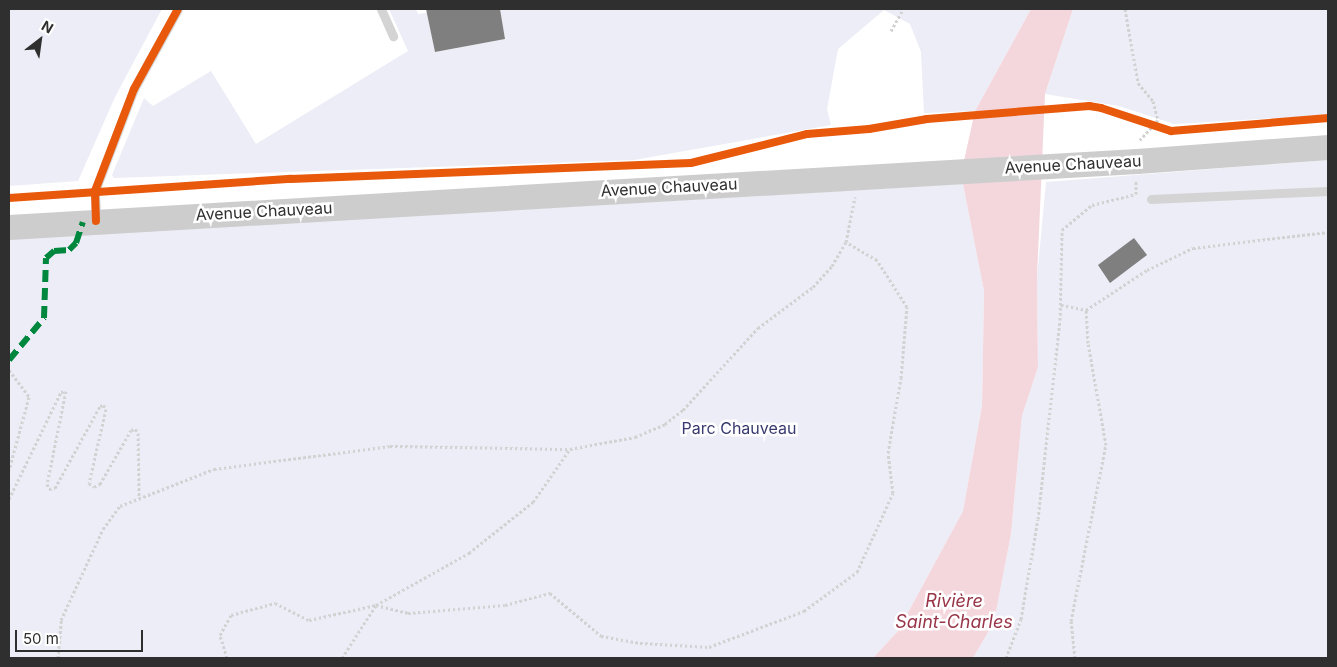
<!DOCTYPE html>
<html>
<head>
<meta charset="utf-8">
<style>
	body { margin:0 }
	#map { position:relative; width:1337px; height:667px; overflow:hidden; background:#fff; font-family:Inter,sans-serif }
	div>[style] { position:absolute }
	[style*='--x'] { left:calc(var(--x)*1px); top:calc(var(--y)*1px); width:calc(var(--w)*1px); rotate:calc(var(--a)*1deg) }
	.green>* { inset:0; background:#ecedf6 }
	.water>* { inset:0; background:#f4d7dd }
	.building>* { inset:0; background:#7f7f7f }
	.path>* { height:3px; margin-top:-1.5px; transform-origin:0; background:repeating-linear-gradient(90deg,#d2d2d2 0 2.5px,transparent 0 5px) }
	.service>* { height:9px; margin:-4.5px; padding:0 4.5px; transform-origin:4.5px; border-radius:4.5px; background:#d4d4d4 }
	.secondary>* { height:25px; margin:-12.5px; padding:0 12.5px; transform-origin:12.5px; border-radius:12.5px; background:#cdcdcd }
	.quiet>* { height:6px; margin-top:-3px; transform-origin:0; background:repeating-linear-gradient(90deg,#00873e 0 12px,transparent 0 18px) }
	.cycleway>* { height:8px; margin:-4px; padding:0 4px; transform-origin:4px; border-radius:4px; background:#e8590c }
	span { translate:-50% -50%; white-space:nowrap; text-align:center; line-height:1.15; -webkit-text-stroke:5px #fff; paint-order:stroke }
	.street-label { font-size:16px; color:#2f2f2f }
	.park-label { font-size:16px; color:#383a6f }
	.water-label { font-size:18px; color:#993548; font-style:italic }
	.frame { position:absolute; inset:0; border:10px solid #2f2f2f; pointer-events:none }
	.north { position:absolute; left:15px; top:15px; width:50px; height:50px; -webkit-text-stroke:4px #fff; paint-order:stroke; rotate:30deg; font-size:14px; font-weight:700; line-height:20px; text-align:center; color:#2f2f2f }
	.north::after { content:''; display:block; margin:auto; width:18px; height:22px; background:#2f2f2f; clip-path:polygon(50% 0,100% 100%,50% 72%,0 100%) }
	.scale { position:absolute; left:15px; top:630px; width:128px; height:22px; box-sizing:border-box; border:2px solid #2f2f2f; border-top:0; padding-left:6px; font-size:15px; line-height:18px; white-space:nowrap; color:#2f2f2f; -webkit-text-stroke:4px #fff; paint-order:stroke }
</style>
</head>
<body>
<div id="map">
	<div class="green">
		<div style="clip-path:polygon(9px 9px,162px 9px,115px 97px,78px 181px,9px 186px)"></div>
		<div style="clip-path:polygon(389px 9px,416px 9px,418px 14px,427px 13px,435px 52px,505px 39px,500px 9px,1031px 9px,975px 111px,924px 113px,921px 52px,910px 24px,884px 10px,838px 49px,827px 109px,831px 125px,634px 160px,114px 178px,112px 175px,144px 98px,153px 106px,211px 71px,256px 144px,408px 51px)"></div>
		<div style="clip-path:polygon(1073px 9px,1328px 9px,1328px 115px,1174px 124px,1119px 106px,1045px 94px)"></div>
		<div style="clip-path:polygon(1328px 160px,1328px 658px,973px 658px,994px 622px,1011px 534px,1022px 416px,1038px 367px,1037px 278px,1046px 182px)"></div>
		<div style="clip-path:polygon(963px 184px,984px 291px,982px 406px,963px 511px,898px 631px,873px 658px,9px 658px,9px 239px)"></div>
	</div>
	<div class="water">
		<div style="clip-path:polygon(1031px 9px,1073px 9px,1045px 94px,1037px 278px,1038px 367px,1022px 416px,1011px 534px,994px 622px,973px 658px,873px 658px,898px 631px,963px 511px,982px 406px,984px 291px,961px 174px,975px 111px)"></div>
	</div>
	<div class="building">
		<div style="clip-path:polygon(426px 9px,500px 9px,505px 39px,435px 52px)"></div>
		<div style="clip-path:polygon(1134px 238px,1147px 255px,1110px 283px,1098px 265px)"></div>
	</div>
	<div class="path">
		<div style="--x:1125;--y:9;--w:75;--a:80"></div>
		<div style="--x:1138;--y:83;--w:23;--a:50"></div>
		<div style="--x:1153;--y:101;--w:20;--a:75"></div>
		<div style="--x:1158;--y:120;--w:27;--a:132"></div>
		<div style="--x:891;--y:31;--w:25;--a:-61"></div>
		<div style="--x:1061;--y:305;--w:25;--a:11"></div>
		<div style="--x:9;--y:370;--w:34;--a:53"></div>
		<div style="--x:29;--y:397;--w:76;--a:105.3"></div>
		<div style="--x:9;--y:499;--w:119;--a:-64.1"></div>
		<div style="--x:61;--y:392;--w:5;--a:-11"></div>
		<div style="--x:66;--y:391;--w:95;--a:101.5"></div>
		<div style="--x:47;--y:484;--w:5;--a:68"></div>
		<div style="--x:49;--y:489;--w:6;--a:-9"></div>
		<div style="--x:55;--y:488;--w:94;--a:-61.2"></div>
		<div style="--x:100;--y:406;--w:3;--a:-18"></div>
		<div style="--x:103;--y:405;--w:5;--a:53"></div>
		<div style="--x:106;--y:409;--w:76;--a:102.9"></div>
		<div style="--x:89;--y:483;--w:6;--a:39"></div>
		<div style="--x:94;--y:487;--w:7;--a:-27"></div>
		<div style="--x:100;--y:484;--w:62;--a:-60.1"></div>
		<div style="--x:131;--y:430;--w:4;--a:-14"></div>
		<div style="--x:135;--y:429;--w:5;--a:53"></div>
		<div style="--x:138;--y:433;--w:65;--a:89.1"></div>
		<div style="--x:58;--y:658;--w:38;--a:-85"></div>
		<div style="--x:61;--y:620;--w:100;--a:-65.2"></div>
		<div style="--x:103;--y:529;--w:29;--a:-54"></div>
		<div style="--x:120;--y:506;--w:101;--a:-21.5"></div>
		<div style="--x:214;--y:469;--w:177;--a:-7.4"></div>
		<div style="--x:390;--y:446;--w:180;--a:1"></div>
		<div style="--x:570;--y:449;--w:66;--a:-10.5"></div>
		<div style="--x:635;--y:437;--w:33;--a:-23"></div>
		<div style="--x:665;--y:424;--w:23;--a:-38"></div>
		<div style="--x:683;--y:410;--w:111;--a:-47.6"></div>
		<div style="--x:758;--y:328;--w:69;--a:-36.7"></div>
		<div style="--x:813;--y:287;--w:28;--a:-48"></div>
		<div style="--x:832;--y:266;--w:28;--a:-60"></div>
		<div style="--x:846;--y:242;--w:46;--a:-78.7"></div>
		<div style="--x:227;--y:658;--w:24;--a:-107"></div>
		<div style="--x:220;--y:635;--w:23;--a:-61"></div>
		<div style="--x:231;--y:615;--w:46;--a:-15.3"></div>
		<div style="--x:275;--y:603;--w:38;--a:27"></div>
		<div style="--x:309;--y:620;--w:69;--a:-12.6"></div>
		<div style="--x:376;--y:605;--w:33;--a:14"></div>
		<div style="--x:408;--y:613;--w:97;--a:-4.7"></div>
		<div style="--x:505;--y:605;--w:47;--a:-14.9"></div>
		<div style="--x:550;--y:593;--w:67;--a:40.1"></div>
		<div style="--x:601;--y:636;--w:40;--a:10"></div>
		<div style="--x:640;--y:643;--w:69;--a:3.3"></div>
		<div style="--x:709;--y:647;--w:102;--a:-20.8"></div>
		<div style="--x:804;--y:611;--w:66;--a:-36.3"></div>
		<div style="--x:857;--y:572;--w:87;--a:-65.5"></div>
		<div style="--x:893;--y:493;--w:40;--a:-97.1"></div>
		<div style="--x:888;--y:453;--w:76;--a:-80.2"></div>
		<div style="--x:901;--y:378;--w:71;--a:-85.2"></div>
		<div style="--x:907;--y:307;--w:56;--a:-122.6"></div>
		<div style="--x:877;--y:260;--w:36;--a:-150"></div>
		<div style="--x:342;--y:658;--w:63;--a:-57.3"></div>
		<div style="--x:376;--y:605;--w:107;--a:-29.2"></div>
		<div style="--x:469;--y:553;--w:82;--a:-38.6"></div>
		<div style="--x:533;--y:502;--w:65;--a:-55.1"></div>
		<div style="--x:1006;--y:658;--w:42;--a:-69"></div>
		<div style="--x:1021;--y:619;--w:101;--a:-80.4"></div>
		<div style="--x:1038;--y:519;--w:200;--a:-83.7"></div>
		<div style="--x:1060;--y:320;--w:90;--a:-88.7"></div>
		<div style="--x:1062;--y:230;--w:39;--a:-40"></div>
		<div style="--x:1092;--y:205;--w:45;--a:-14"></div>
		<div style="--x:1136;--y:194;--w:13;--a:-90"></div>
		<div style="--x:1075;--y:658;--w:37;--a:-96"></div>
		<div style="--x:1071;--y:621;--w:179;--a:-78.8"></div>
		<div style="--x:1106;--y:445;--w:104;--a:-100"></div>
		<div style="--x:1088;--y:343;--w:33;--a:-93"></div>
		<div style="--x:1086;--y:310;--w:73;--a:-33.3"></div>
		<div style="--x:1147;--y:270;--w:51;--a:-25.6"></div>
		<div style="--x:1193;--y:248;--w:136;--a:-6.8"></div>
	</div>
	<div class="service">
		<div style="--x:381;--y:9;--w:30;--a:66"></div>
		<div style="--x:1151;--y:199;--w:177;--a:-2.6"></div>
		<div style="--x:96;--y:220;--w:29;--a:-92"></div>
		<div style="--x:95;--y:191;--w:109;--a:-69.1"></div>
		<div style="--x:134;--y:89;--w:91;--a:-61.2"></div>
	</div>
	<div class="secondary">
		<div style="--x:9;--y:227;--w:1130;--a:-3.35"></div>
		<div style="--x:1137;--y:161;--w:192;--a:-4.2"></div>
	</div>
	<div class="quiet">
		<div style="--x:9;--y:360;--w:55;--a:-50.2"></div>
		<div style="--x:44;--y:318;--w:60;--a:-88.1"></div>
		<div style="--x:46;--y:258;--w:11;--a:-41"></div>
		<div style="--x:54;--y:251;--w:15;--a:-4"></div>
		<div style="--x:69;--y:250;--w:10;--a:-45"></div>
		<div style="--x:76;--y:243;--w:22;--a:-72"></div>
	</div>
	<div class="cycleway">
		<div style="--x:9;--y:198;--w:283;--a:-3.9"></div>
		<div style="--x:291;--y:179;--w:400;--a:-2.3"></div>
		<div style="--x:691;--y:163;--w:120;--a:-14"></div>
		<div style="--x:807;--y:134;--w:62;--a:-4.6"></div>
		<div style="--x:869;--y:129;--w:59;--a:-9.8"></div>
		<div style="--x:927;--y:119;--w:163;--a:-4.6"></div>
		<div style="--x:1089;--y:106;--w:12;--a:9"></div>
		<div style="--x:1101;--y:108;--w:74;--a:18.2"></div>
		<div style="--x:1171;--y:131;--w:158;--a:-4.7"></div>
		<div style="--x:96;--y:221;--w:30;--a:-92"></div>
		<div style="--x:95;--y:191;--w:109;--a:-69.1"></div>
		<div style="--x:134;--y:89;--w:91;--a:-61.2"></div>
	</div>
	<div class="street-label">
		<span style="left:1073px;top:164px;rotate:-3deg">Avenue Chauveau</span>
		<span style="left:669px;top:187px;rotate:-3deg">Avenue Chauveau</span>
		<span style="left:264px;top:211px;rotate:-3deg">Avenue Chauveau</span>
	</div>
	<div class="park-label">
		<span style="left:739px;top:428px">Parc Chauveau</span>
	</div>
	<div class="water-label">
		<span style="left:954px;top:612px">Rivière<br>Saint-Charles</span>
	</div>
	<div class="frame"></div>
	<div class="north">N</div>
	<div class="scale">50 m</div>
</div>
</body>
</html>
